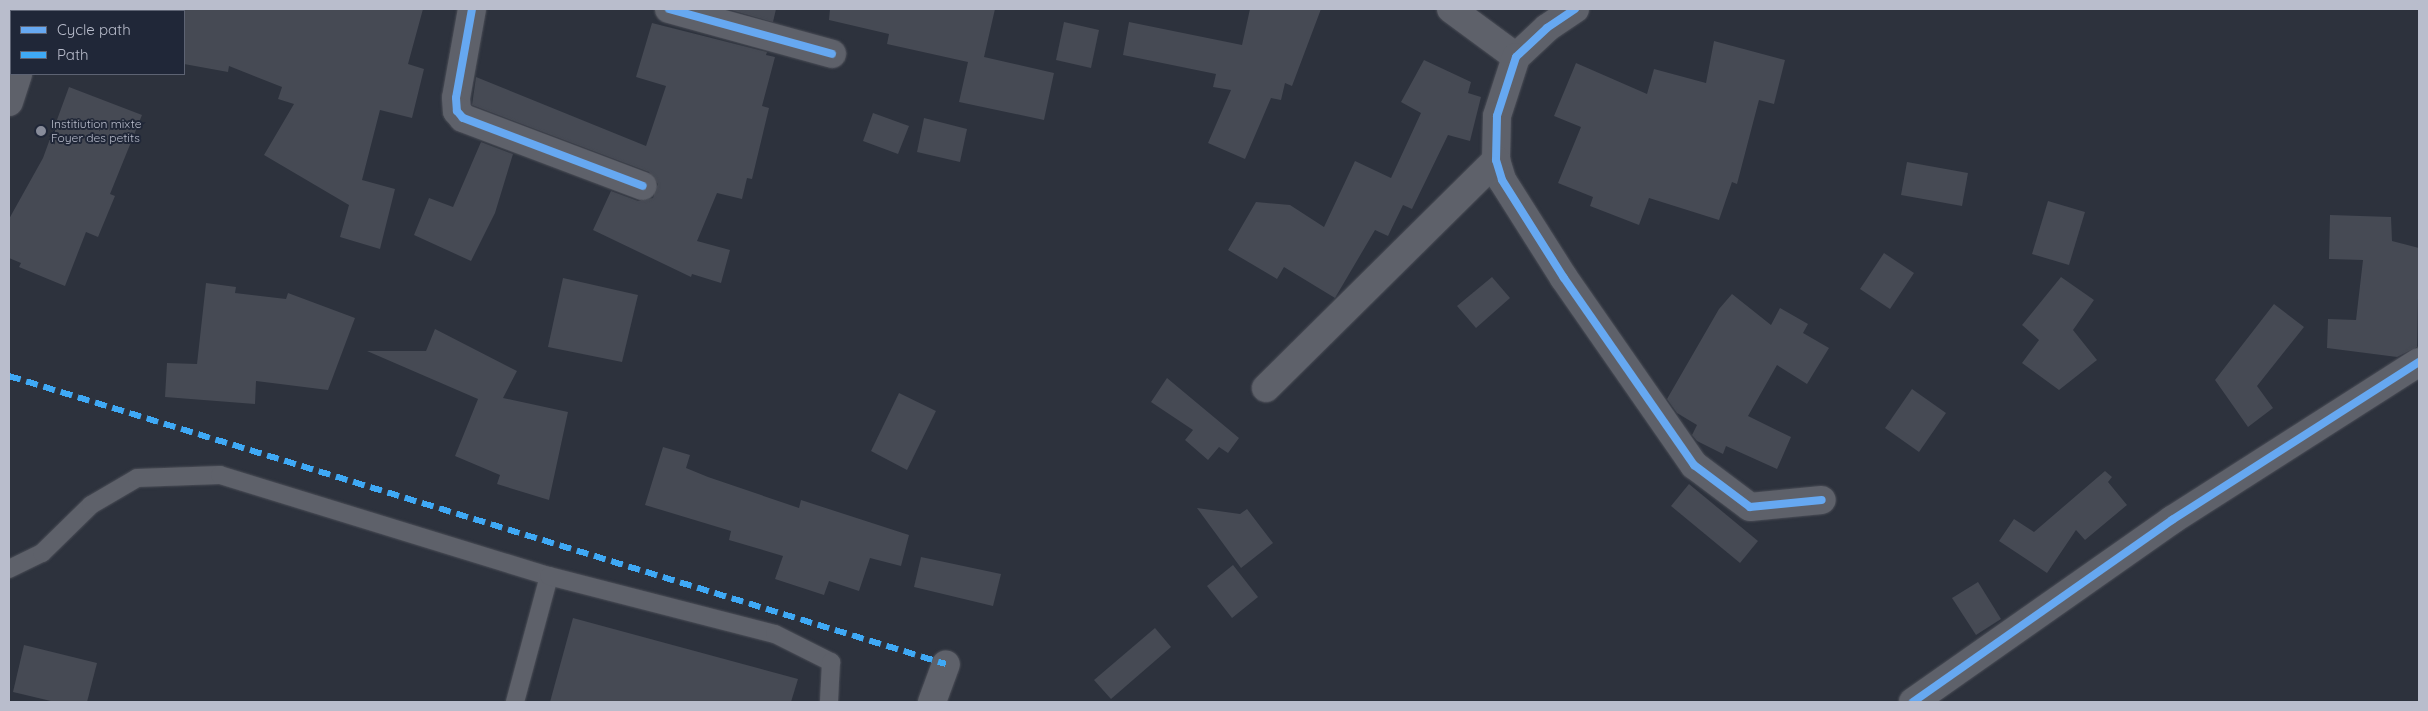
<!DOCTYPE html>
<html>
<head>
<meta charset="utf-8">
<style>
	body { margin:0 }
	#map { position:relative; width:2428px; height:711px; overflow:hidden; background:#2d323d; font-family:Quicksand,sans-serif }
	div>[style] { position:absolute }
	[style*='--x'] { left:calc(var(--x)*1px); top:calc(var(--y)*1px); width:calc(var(--w)*1px); rotate:calc(var(--a)*1deg) }
	.building>* { inset:0; background:#464a54 }
	.roads { filter:drop-shadow(0 0 1px #4a4d56) drop-shadow(0 0 1px #4a4d56) }
	.service>* { height:18px; margin:-9px; padding:0 9px; transform-origin:9px; border-radius:9px; background:#5e616a }
	.minor>* { height:28px; margin:-14px; padding:0 14px; transform-origin:14px; border-radius:14px; background:#5e616a }
	.tertiary>* { height:28px; margin:-14px; padding:0 14px; transform-origin:14px; border-radius:14px; background:#5e616a }
	.quiet>* { height:6px; margin-top:-3px; transform-origin:0; background:repeating-linear-gradient(90deg,#3fa9f5 0 12px,transparent 0 18px) }
	.cycleway>* { height:8px; margin:-4px; padding:0 4px; transform-origin:4px; border-radius:4px; background:#66a8f1 }
	.dots>* { width:14px; height:14px; translate:-50% -50%; box-sizing:border-box; border:2px solid #202738; border-radius:50% }
	span { translate:-50% -50%; white-space:nowrap; text-align:center; line-height:1.15; -webkit-text-stroke:4px #202738; paint-order:stroke }
	.poi-label { font-size:12px; color:#b9bdcc }
	.left { translate:0 -50%; text-align:left }
	.frame { position:absolute; inset:0; border:10px solid #b9bdcc; pointer-events:none }
	.legend { position:absolute; left:10px; top:10px; width:175px; height:65px; box-sizing:border-box; background:#202738; border:1px solid #5d6373; margin:0; padding:6px 9px; list-style:none; font-size:15px; color:#b9bdcc }
	.legend li { display:flex; align-items:center; gap:10px; height:25px }
	.legend b { width:25px; border:1px solid #5d6373 }
</style>
</head>
<body>
<div id="map">
	<div class="building">
		<div style="clip-path:polygon(184px 9px,423px 9px,408px 64px,424px 69px,412px 118px,380px 110px,362px 180px,395px 189px,380px 249px,340px 237px,349px 205px,264px 155px,294px 104px,278px 99px,282px 87px,229px 66px,228px 72px,184px 64px)"></div>
		<div style="clip-path:polygon(727px 9px,776px 9px,773px 22px)"></div>
		<div style="clip-path:polygon(830px 9px,995px 9px,984px 57px,1054px 73px,1044px 120px,959px 102px,968px 62px,887px 44px,889px 34px,829px 20px)"></div>
		<div style="clip-path:polygon(1250px 9px,1321px 9px,1292px 86px,1285px 83px,1281px 100px,1271px 98px,1245px 159px,1208px 143px,1231px 90px,1213px 87px,1216px 74px,1123px 55px,1129px 22px,1242px 45px)"></div>
		<div style="clip-path:polygon(1064px 22px,1099px 30px,1091px 68px,1056px 60px)"></div>
		<div style="clip-path:polygon(652px 23px,767px 52px,766px 55px,775px 57px,762px 106px,769px 108px,752px 179px,747px 178px,742px 199px,717px 193px,697px 241px,730px 250px,721px 283px,692px 274px,691px 277px,593px 230px,611px 191px,638px 201px,653px 198px,658px 184px,649px 172px,472px 105px,476px 77px,646px 146px,666px 86px,636px 77px)"></div>
		<div style="clip-path:polygon(1714px 41px,1785px 60px,1774px 104px,1759px 100px,1737px 184px,1732px 182px,1719px 220px,1649px 198px,1639px 225px,1590px 206px,1593px 197px,1558px 183px,1581px 127px,1554px 116px,1576px 63px,1647px 94px,1654px 69px,1706px 83px)"></div>
		<div style="clip-path:polygon(1424px 60px,1471px 82px,1468px 93px,1481px 97px,1470px 141px,1448px 135px,1412px 209px,1403px 205px,1388px 236px,1375px 230px,1335px 298px,1284px 267px,1277px 279px,1228px 250px,1256px 202px,1290px 205px,1324px 227px,1355px 161px,1391px 178px,1421px 113px,1401px 102px)"></div>
		<div style="clip-path:polygon(69px 87px,142px 115px,110px 194px,115px 196px,98px 237px,86px 232px,65px 286px,19px 267px,21px 263px,9px 258px,9px 219px,43px 158px)"></div>
		<div style="clip-path:polygon(873px 113px,909px 126px,898px 154px,863px 141px)"></div>
		<div style="clip-path:polygon(924px 118px,967px 129px,960px 162px,917px 152px)"></div>
		<div style="clip-path:polygon(481px 142px,513px 154px,495px 213px,471px 261px,414px 235px,429px 198px,453px 207px)"></div>
		<div style="clip-path:polygon(1907px 162px,1968px 173px,1962px 206px,1901px 195px)"></div>
		<div style="clip-path:polygon(2048px 201px,2085px 212px,2069px 265px,2032px 254px)"></div>
		<div style="clip-path:polygon(2330px 215px,2391px 217px,2392px 241px,2419px 248px,2417px 347px,2397px 357px,2327px 348px,2328px 319px,2356px 320px,2363px 260px,2329px 259px)"></div>
		<div style="clip-path:polygon(1884px 253px,1914px 273px,1890px 309px,1860px 289px)"></div>
		<div style="clip-path:polygon(1492px 277px,1510px 298px,1476px 328px,1457px 306px)"></div>
		<div style="clip-path:polygon(2061px 277px,2094px 300px,2073px 330px,2097px 360px,2059px 390px,2022px 363px,2039px 340px,2022px 325px)"></div>
		<div style="clip-path:polygon(563px 278px,638px 295px,622px 362px,548px 347px)"></div>
		<div style="clip-path:polygon(206px 283px,236px 287px,235px 293px,286px 299px,288px 293px,355px 318px,328px 390px,256px 381px,255px 404px,165px 397px,167px 363px,197px 364px)"></div>
		<div style="clip-path:polygon(1732px 294px,1771px 325px,1780px 308px,1808px 324px,1803px 333px,1829px 348px,1807px 384px,1777px 365px,1748px 416px,1791px 437px,1777px 469px,1726px 446px,1723px 454px,1697px 441px,1692px 435px,1697px 425px,1677px 413px,1667px 399px,1719px 309px)"></div>
		<div style="clip-path:polygon(2274px 304px,2304px 327px,2257px 386px,2273px 408px,2248px 427px,2215px 380px)"></div>
		<div style="clip-path:polygon(435px 329px,517px 371px,503px 398px,568px 412px,549px 500px,497px 484px,500px 475px,455px 456px,478px 399px,367px 351px,426px 351px)"></div>
		<div style="clip-path:polygon(1167px 378px,1239px 438px,1228px 453px,1219px 447px,1208px 460px,1185px 440px,1193px 430px,1151px 402px)"></div>
		<div style="clip-path:polygon(1912px 389px,1946px 413px,1919px 452px,1885px 428px)"></div>
		<div style="clip-path:polygon(899px 393px,936px 411px,907px 470px,871px 451px)"></div>
		<div style="clip-path:polygon(663px 447px,690px 455px,686px 468px,708px 477px,799px 508px,801px 500px,909px 535px,901px 566px,870px 558px,859px 591px,829px 581px,824px 595px,775px 579px,783px 556px,729px 540px,731px 531px,645px 505px)"></div>
		<div style="clip-path:polygon(2105px 471px,2112px 477px,2108px 482px,2127px 505px,2085px 540px,2076px 530px,2047px 573px,1999px 541px,2014px 519px,2034px 532px)"></div>
		<div style="clip-path:polygon(1689px 484px,1758px 541px,1740px 563px,1671px 506px)"></div>
		<div style="clip-path:polygon(1197px 508px,1240px 514px,1247px 509px,1273px 543px,1241px 568px)"></div>
		<div style="clip-path:polygon(921px 557px,1001px 574px,993px 606px,914px 587px)"></div>
		<div style="clip-path:polygon(1233px 565px,1258px 597px,1232px 618px,1207px 586px)"></div>
		<div style="clip-path:polygon(1978px 582px,2001px 619px,1976px 635px,1952px 598px)"></div>
		<div style="clip-path:polygon(573px 618px,798px 679px,791px 702px,550px 702px)"></div>
		<div style="clip-path:polygon(1155px 628px,1171px 647px,1111px 699px,1094px 680px)"></div>
		<div style="clip-path:polygon(24px 645px,97px 663px,87px 702px,55px 702px,13px 692px)"></div>
	</div>
	<div class="roads">
		<div class="service">
			<div style="--x:9;--y:569;--w:37;--a:-26"></div>
			<div style="--x:42;--y:553;--w:69;--a:-44.4"></div>
			<div style="--x:91;--y:505;--w:53;--a:-30.4"></div>
			<div style="--x:137;--y:478;--w:83;--a:-2.1"></div>
			<div style="--x:220;--y:475;--w:344;--a:17.1"></div>
			<div style="--x:549;--y:576;--w:131;--a:105.1"></div>
			<div style="--x:549;--y:576;--w:233;--a:14.4"></div>
			<div style="--x:775;--y:634;--w:63;--a:26.6"></div>
			<div style="--x:831;--y:662;--w:40;--a:92.9"></div>
		</div>
		<div class="minor">
			<div style="--x:472;--y:9;--w:90;--a:100.2"></div>
			<div style="--x:456;--y:98;--w:13;--a:86"></div>
			<div style="--x:457;--y:111;--w:9;--a:49"></div>
			<div style="--x:463;--y:118;--w:192;--a:20.7"></div>
			<div style="--x:669;--y:9;--w:169;--a:15.4"></div>
			<div style="--x:1451;--y:9;--w:81;--a:36.4"></div>
			<div style="--x:1575;--y:9;--w:34;--a:146"></div>
			<div style="--x:1547;--y:28;--w:42;--a:136.9"></div>
			<div style="--x:1516;--y:57;--w:62;--a:107.9"></div>
			<div style="--x:1497;--y:116;--w:44;--a:91.3"></div>
			<div style="--x:1496;--y:160;--w:21;--a:73"></div>
			<div style="--x:1502;--y:180;--w:116;--a:57.7"></div>
			<div style="--x:1564;--y:278;--w:228;--a:55.2"></div>
			<div style="--x:1694;--y:465;--w:70;--a:36.9"></div>
			<div style="--x:1750;--y:507;--w:72;--a:-5.6"></div>
			<div style="--x:9;--y:25;--w:2;--a:27"></div>
			<div style="--x:1266;--y:388;--w:324;--a:-44.7"></div>
			<div style="--x:932;--y:702;--w:40;--a:-69.8"></div>
			<div style="--x:1913;--y:702;--w:317;--a:-35.1"></div>
			<div style="--x:2172;--y:520;--w:293;--a:-32.6"></div>
		</div>
		<div class="tertiary">
			<div style="--x:42;--y:11;--w:3;--a:-45"></div>
			<div style="--x:9;--y:102;--w:29;--a:-72"></div>
		</div>
	</div>
	<div class="quiet">
		<div style="--x:9;--y:376;--w:980;--a:17.09"></div>
	</div>
	<div class="cycleway">
		<div style="--x:472;--y:9;--w:90;--a:100.2"></div>
		<div style="--x:456;--y:98;--w:13;--a:86"></div>
		<div style="--x:457;--y:111;--w:9;--a:49"></div>
		<div style="--x:463;--y:118;--w:192;--a:20.7"></div>
		<div style="--x:669;--y:9;--w:169;--a:15.4"></div>
		<div style="--x:1575;--y:9;--w:34;--a:146"></div>
		<div style="--x:1547;--y:28;--w:42;--a:136.9"></div>
		<div style="--x:1516;--y:57;--w:62;--a:107.9"></div>
		<div style="--x:1497;--y:116;--w:44;--a:91.3"></div>
		<div style="--x:1496;--y:160;--w:21;--a:73"></div>
		<div style="--x:1502;--y:180;--w:116;--a:57.7"></div>
		<div style="--x:1564;--y:278;--w:228;--a:55.2"></div>
		<div style="--x:1694;--y:465;--w:70;--a:36.9"></div>
		<div style="--x:1750;--y:507;--w:72;--a:-5.6"></div>
		<div style="--x:1913;--y:702;--w:317;--a:-35.1"></div>
		<div style="--x:2172;--y:520;--w:293;--a:-32.6"></div>
	</div>
	<div class="dots">
		<div style="left:41px;top:131px;background:#888c9a"></div>
	</div>
	<div class="poi-label">
		<span class="left" style="left:51px;top:131px">Institiution mixte<br>Foyer des petits</span>
	</div>
	<div class="frame"></div>
	<ul class="legend">
	<li><b style="height:6px;background:#66a8f1"></b>Cycle path</li>
	<li><b style="height:6px;background:#3fa9f5"></b>Path</li>
	</ul>
</div>
</body>
</html>
